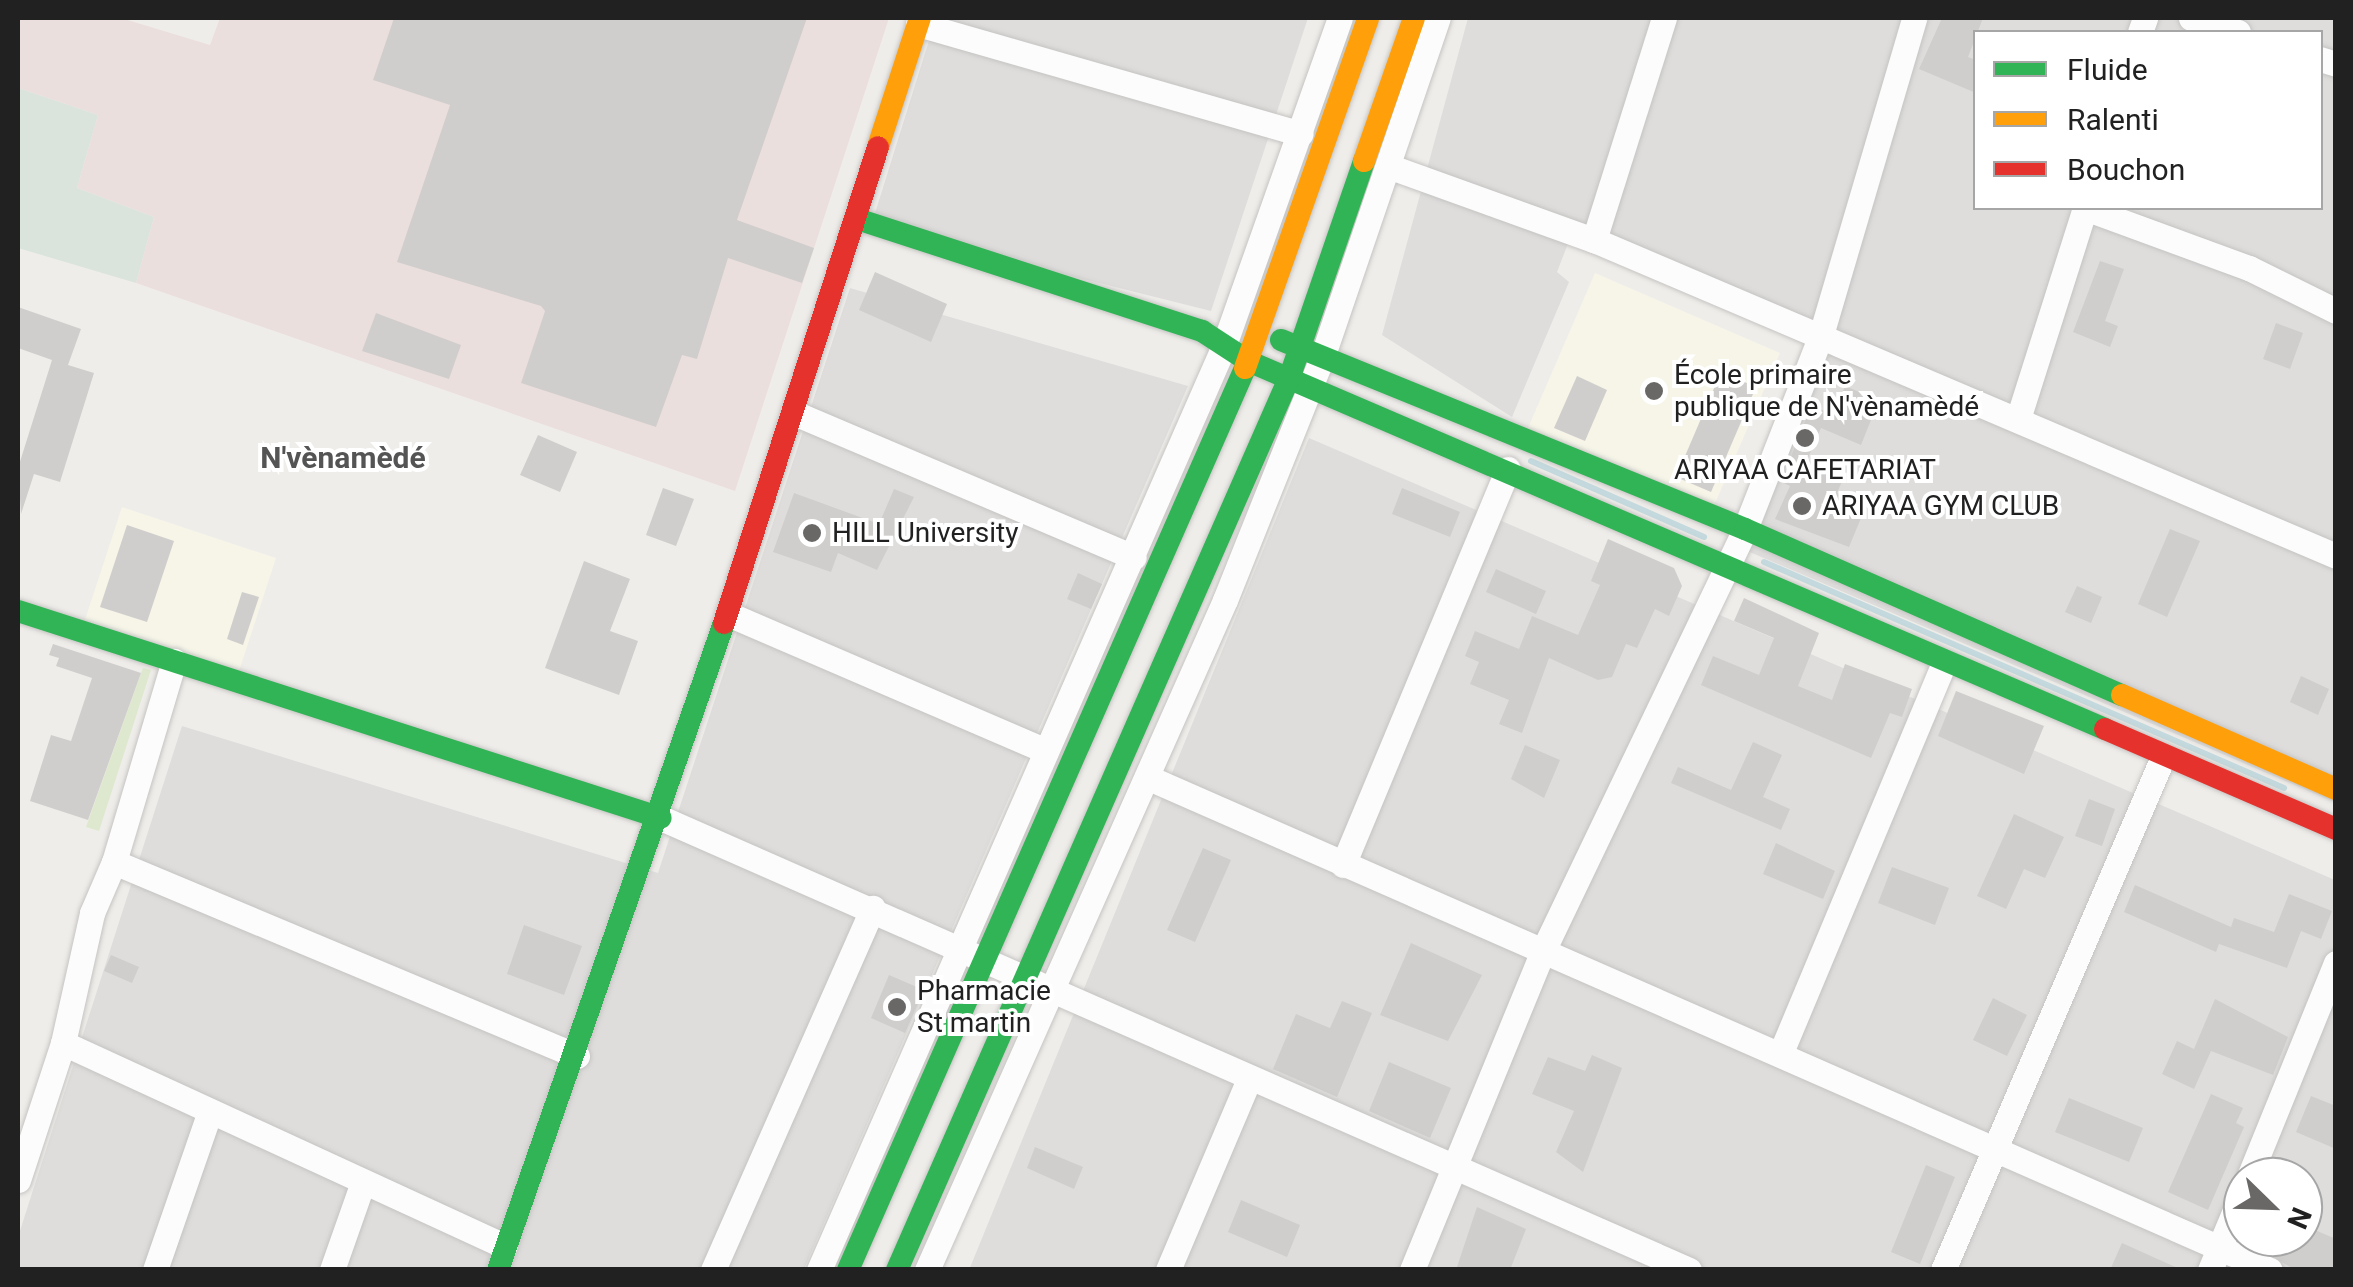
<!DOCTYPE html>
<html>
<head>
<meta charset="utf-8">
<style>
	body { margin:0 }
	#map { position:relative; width:2353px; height:1287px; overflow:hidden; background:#efedea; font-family:Roboto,sans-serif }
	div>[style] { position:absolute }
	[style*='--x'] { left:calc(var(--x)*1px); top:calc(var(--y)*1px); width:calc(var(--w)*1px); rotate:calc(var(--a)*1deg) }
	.residential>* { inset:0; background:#dedddc }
	.commercial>* { inset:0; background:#ebdfde }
	.education>* { inset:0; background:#f6f5e8 }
	.grass>* { inset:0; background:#dde8ce }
	.wetland>* { inset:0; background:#dae4dd }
	.stream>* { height:6px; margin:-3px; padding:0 3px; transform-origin:3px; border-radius:3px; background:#c3d9dd }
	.building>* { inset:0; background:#d0cecc }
	.roads { filter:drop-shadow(0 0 2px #c5c4c2) drop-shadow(0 0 2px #c5c4c2) }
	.street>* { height:25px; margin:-12.5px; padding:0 12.5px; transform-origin:12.5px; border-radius:12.5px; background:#fdfcfc }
	.fast>* { height:22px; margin:-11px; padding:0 11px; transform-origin:11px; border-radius:11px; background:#30b455 }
	.slow>* { height:22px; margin:-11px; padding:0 11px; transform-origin:11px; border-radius:11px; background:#ff9f0a }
	.jam>* { height:22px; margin:-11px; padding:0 11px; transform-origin:11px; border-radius:11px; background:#e5322d }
	.dots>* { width:28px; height:28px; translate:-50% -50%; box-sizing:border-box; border:5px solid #fff; border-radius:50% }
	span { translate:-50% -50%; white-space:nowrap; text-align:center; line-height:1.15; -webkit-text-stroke:8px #fff; paint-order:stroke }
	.poi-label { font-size:28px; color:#212121 }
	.left { translate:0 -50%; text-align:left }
	.neighbourhood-label { font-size:30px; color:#545454; font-weight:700 }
	.frame { position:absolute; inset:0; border:20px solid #212121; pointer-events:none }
	.legend { position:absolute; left:1973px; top:30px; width:350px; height:180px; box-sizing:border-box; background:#fff; border:2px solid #a6a6a6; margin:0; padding:12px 18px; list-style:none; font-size:30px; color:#212121 }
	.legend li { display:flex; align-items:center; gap:20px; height:50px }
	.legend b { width:50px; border:2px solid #a6a6a6 }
	.north { position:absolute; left:2223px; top:1157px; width:100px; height:100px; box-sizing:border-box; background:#fff; border:2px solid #a6a6a6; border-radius:50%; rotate:113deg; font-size:28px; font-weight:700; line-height:40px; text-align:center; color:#212121 }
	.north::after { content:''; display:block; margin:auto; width:35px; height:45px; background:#696867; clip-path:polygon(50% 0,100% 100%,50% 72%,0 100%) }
</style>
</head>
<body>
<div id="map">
	<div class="residential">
		<div style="clip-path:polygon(936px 18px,1308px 18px,1211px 311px,871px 226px)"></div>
		<div style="clip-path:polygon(evenodd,1468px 18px,2335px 18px,2335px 802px,1738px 547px,1812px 342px,1569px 241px,1557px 272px,1569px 282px,1512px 417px,1382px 335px,1468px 18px,1976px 32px,2320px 32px,2320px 208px,1976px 208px,1976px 32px)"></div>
		<div style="clip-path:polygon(850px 288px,1188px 386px,804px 1269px,18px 1270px,18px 1237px,182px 726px,658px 873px)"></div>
		<div style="clip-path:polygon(evenodd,1309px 438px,2335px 880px,2335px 1269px,969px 1270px,1309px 438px,2243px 1177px,2303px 1177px,2303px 1237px,2243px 1237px,2243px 1177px)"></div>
	</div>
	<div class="commercial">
		<div style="clip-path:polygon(18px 18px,121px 18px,210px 45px,220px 18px,889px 18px,735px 491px,136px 283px,154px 217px,77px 188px,98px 115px,18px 88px)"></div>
	</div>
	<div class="education">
		<div style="clip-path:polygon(1595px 273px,1780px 353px,1713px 508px,1528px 428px)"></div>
		<div style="clip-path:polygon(122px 507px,276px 558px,239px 671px,85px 620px)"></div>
	</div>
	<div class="grass">
		<div style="clip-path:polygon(143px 668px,151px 670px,99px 831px,86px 827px)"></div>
	</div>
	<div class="wetland">
		<div style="clip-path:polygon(18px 88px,98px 115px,77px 188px,154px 217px,136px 283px,18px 248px)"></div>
	</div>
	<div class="stream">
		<div style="--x:1531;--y:461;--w:189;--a:23.7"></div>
		<div style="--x:1764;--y:562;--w:567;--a:23.49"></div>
	</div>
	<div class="building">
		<div style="clip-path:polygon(394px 18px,807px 18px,737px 220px,814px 248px,802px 283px,728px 258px,697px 359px,682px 355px,656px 427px,521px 383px,545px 311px,541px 306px,397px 262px,450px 105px,373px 80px)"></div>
		<div style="clip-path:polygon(1942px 18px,1983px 18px,1968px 57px,1976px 60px,1976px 93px,1919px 69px)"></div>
		<div style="clip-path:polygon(2100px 261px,2124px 269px,2105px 321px,2118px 326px,2110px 347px,2073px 332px)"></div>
		<div style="clip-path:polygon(875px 272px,947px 304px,931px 342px,859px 310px)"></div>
		<div style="clip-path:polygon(18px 307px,81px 329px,68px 365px,94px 373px,60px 482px,34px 474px,21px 514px,18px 468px,52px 360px,18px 348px)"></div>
		<div style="clip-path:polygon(376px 313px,461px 345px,449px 379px,362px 351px)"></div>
		<div style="clip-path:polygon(2276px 323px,2303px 333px,2290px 369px,2263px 359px)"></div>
		<div style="clip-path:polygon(1721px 372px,1756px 387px,1711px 492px,1676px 477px)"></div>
		<div style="clip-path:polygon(1577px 376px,1607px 390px,1585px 441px,1554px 428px)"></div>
		<div style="clip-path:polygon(1845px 386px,1879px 400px,1861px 445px,1821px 428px,1807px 460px,1844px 477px,1837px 493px,1866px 506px,1849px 547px,1775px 519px,1790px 486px,1781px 482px,1807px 416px,1816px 407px,1833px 415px)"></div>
		<div style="clip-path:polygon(538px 435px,577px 452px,560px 492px,520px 475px)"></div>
		<div style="clip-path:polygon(663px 488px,694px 499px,676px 546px,646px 535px)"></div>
		<div style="clip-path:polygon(1402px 488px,1460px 512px,1450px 537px,1392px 514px)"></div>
		<div style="clip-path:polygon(894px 489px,914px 497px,877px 570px,838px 553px,831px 572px,773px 552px,794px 493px,879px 524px)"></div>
		<div style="clip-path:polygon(127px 525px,174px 541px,147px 622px,100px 607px)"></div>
		<div style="clip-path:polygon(2170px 529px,2200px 541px,2167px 617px,2138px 604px)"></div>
		<div style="clip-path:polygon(1608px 539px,1674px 568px,1682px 586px,1669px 616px,1655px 609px,1637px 648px,1626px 644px,1612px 677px,1598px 680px,1549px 658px,1522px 733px,1499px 724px,1509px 700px,1470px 684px,1479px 662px,1465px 656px,1475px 631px,1519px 649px,1532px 616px,1578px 635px,1600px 585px,1591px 581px)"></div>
		<div style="clip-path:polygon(584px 561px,630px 579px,610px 631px,638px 641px,619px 695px,545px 668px)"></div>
		<div style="clip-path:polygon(1496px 569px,1546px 591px,1536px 614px,1486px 592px)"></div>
		<div style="clip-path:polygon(1078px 573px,1102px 584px,1091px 609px,1067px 599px)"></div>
		<div style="clip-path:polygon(2077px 586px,2102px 597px,2091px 623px,2065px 612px)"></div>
		<div style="clip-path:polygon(242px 592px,259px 597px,243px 645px,227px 639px)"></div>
		<div style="clip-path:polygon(1744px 598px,1819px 633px,1798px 686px,1832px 700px,1845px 664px,1912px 689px,1902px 717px,1890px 713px,1871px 758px,1701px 685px,1713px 656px,1759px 675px,1774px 638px,1734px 621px)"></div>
		<div style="clip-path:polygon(53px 644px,141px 673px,88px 820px,30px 801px,51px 735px,71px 741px,92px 678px,56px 666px,59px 658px,49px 655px)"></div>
		<div style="clip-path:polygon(2301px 676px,2329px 689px,2318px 715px,2290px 702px)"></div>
		<div style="clip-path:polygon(1956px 691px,2044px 726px,2024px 774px,1938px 736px)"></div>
		<div style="clip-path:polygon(1753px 742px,1782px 755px,1763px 797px,1790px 809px,1781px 830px,1671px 783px,1678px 767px,1731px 790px)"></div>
		<div style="clip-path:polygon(1525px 745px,1560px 760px,1544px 798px,1511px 779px)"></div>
		<div style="clip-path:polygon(2089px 799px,2115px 809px,2102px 846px,2075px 836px)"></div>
		<div style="clip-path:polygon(2014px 814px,2064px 837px,2045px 878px,2024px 869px,2006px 909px,1977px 896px)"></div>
		<div style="clip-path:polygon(1776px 843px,1835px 871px,1823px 899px,1763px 874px)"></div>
		<div style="clip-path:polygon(1203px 848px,1231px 860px,1195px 942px,1167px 930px)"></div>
		<div style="clip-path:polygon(1892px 867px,1949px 888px,1935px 925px,1878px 903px)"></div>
		<div style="clip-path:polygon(2135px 885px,2231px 927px,2234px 918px,2274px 932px,2289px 894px,2332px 911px,2321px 939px,2301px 931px,2287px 968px,2219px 944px,2216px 952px,2124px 912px)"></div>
		<div style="clip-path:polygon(524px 925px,582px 946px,564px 995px,507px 974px)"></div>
		<div style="clip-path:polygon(1411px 943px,1482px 975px,1448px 1041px,1380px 1015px)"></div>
		<div style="clip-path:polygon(111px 955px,139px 967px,132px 983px,104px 971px)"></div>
		<div style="clip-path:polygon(889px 975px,924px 990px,905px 1033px,871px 1018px)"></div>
		<div style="clip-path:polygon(1993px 998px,2027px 1015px,2007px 1056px,1973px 1040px)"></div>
		<div style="clip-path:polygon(2215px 999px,2288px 1037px,2273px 1075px,2211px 1051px,2194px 1089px,2162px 1074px,2177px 1041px,2194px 1049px)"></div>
		<div style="clip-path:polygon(1342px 1001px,1372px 1013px,1337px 1097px,1273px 1069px,1296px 1014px,1330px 1028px)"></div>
		<div style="clip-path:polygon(1592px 1055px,1622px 1068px,1583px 1172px,1556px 1152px,1574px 1111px,1532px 1094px,1548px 1057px,1585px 1071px)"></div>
		<div style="clip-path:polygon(1389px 1062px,1451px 1088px,1430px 1138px,1369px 1111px)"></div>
		<div style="clip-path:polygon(2211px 1094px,2243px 1108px,2236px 1123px,2244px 1127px,2208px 1210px,2168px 1192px)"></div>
		<div style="clip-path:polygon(2311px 1096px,2336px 1106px,2336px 1149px,2296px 1132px)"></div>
		<div style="clip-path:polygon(2069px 1098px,2143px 1128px,2129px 1162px,2055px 1132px)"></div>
		<div style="clip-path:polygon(1035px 1147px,1083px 1167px,1074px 1189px,1027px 1168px)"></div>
		<div style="clip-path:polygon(1926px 1165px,1955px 1177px,1920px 1264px,1891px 1252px)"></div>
		<div style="clip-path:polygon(1241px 1200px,1300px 1225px,1287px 1257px,1228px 1232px)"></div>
		<div style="clip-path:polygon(1477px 1207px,1526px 1229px,1510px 1270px,1456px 1270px)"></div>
		<div style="clip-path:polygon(2303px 1225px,2336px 1239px,2336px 1270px,2295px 1270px,2255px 1246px,2253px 1237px,2303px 1237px)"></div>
		<div style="clip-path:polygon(2122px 1243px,2182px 1270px,2110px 1270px)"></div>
	</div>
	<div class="roads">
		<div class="street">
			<div style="--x:2191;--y:18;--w:49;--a:16.6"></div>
			<div style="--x:918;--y:24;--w:398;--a:16"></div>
			<div style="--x:2140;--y:32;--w:15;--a:-70"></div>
			<div style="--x:2320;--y:59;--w:17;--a:17"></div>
			<div style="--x:1388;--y:166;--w:219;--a:19.8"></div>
			<div style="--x:1594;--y:240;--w:806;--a:23.07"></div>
			<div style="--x:2085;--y:208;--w:175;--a:20.1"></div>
			<div style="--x:2249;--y:268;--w:97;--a:26.3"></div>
			<div style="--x:1594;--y:240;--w:233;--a:-72.5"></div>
			<div style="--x:794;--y:413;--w:369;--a:23"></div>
			<div style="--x:2018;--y:419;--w:221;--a:-72.4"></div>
			<div style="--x:728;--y:614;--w:346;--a:23.3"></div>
			<div style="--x:1149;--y:778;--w:1224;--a:23.7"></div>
			<div style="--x:661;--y:818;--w:1123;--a:23.73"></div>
			<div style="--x:114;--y:862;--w:502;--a:22.73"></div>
			<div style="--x:1343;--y:865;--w:429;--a:-67.4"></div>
			<div style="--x:63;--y:1043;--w:486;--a:24.7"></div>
			<div style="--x:1782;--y:1050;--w:420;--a:-67.3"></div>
			<div style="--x:2249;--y:1177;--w:231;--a:-67.9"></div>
			<div style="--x:18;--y:1180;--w:144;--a:-71.8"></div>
			<div style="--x:63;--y:1043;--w:133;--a:-77.4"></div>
			<div style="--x:92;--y:913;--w:56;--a:-66.7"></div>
			<div style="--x:114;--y:862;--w:210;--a:-73.4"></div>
			<div style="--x:155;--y:1270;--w:165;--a:-70.9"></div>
			<div style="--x:332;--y:1270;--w:90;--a:-70.6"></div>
			<div style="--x:713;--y:1270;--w:396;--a:-66.2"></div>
			<div style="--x:819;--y:1270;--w:1007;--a:-66.34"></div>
			<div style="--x:1223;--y:348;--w:350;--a:-70.5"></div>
			<div style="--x:927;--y:1270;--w:733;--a:-66.02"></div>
			<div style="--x:1225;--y:600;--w:264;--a:-68.2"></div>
			<div style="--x:1323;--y:355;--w:356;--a:-71.2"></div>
			<div style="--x:1168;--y:1270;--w:207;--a:-67"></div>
			<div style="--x:1412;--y:1270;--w:343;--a:-67.7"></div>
			<div style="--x:1542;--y:953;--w:470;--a:-64.4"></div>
			<div style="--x:1745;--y:529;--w:208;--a:-68.6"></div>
			<div style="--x:1821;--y:335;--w:330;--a:-73.6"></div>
			<div style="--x:1943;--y:1270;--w:558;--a:-66.79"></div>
			<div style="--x:2210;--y:1270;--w:86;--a:-67.3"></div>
		</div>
		<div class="fast">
			<div style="--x:857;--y:219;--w:363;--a:18"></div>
			<div style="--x:1202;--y:331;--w:55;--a:33.1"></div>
			<div style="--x:1248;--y:361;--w:933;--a:23.24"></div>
			<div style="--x:1281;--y:340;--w:501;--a:22.16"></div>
			<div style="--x:1745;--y:529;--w:412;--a:23.8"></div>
			<div style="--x:18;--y:611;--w:675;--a:17.84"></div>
			<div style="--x:498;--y:1270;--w:685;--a:-70.75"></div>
			<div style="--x:848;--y:1270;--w:986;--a:-66.24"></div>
			<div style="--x:897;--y:1270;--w:977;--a:-66.27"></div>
			<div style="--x:1290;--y:376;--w:227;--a:-71"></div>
		</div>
		<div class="slow">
			<div style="--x:878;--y:147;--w:136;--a:-72"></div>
			<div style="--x:1364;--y:161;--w:151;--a:-70.7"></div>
			<div style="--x:1245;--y:368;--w:371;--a:-70.6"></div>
			<div style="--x:2122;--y:695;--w:234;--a:23.7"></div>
		</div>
		<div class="jam">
			<div style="--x:724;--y:623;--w:500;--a:-72.07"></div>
			<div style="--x:2105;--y:729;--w:252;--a:23.4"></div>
		</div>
	</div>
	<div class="dots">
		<div style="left:1654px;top:391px;background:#696867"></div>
		<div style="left:1805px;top:438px;background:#696867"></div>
		<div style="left:1802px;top:506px;background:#696867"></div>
		<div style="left:812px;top:533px;background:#696867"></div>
		<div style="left:897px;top:1007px;background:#696867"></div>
	</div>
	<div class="poi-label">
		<span class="left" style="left:1674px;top:391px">École primaire<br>publique de N'vènamèdé</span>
		<span style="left:1805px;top:470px">ARIYAA CAFETARIAT</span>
		<span class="left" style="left:1822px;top:506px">ARIYAA GYM CLUB</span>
		<span class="left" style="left:832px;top:533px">HILL University</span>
		<span class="left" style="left:917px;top:1007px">Pharmacie<br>St martin</span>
	</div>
	<div class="neighbourhood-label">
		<span style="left:343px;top:458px">N'vènamèdé</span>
	</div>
	<div class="frame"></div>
	<ul class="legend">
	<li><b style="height:12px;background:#30b455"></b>Fluide</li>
	<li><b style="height:12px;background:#ff9f0a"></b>Ralenti</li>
	<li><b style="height:12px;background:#e5322d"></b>Bouchon</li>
	</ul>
	<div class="north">N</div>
</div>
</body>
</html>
